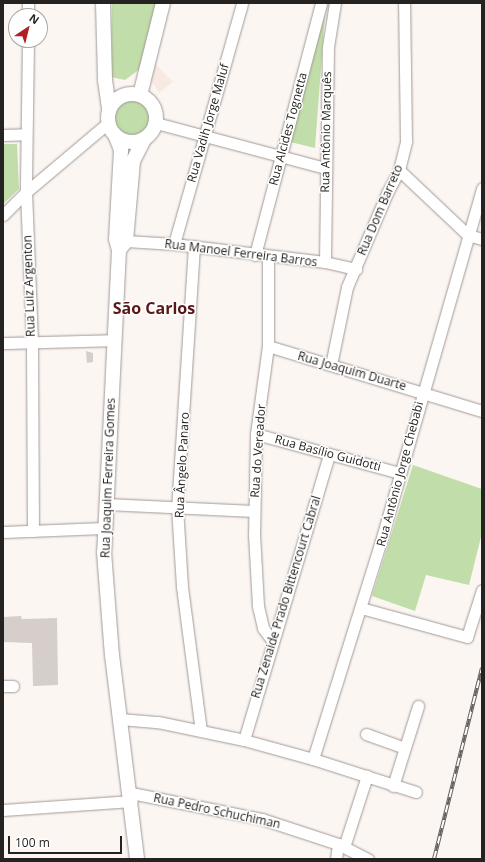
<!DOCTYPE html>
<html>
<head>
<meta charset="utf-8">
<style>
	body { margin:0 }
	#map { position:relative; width:485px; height:862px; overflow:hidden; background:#fcf6f3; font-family:"Open Sans",sans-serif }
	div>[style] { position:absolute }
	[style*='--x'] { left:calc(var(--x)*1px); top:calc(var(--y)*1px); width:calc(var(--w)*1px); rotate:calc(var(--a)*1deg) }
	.built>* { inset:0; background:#f8eae3 }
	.green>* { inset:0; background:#c1dda9 }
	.round { border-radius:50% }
	.building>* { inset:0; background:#d5cecb }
	.roads { filter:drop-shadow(0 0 1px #a09a97) drop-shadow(0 0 1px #a09a97) }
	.minor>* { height:11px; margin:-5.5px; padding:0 5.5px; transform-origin:5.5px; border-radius:5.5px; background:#fff }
	.major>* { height:14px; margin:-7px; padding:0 7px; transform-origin:7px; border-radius:7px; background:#fff }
	.major>.ring { margin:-7px; padding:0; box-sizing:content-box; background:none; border:14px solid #fff; border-radius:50% }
	.rail>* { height:4px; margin-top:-2px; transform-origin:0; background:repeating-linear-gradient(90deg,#fff 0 8px,#64615e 0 16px); box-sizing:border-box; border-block:1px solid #64615e }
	span { translate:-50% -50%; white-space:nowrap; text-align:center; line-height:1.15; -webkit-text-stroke:3px #fff; paint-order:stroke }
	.street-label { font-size:12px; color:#252321 }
	.district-label { font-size:16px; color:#5b1616; font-weight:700 }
	.frame { position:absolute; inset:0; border:4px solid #252321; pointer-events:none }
	.north { position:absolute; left:8px; top:8px; width:40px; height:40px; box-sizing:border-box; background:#fff; border:1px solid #a8a7a6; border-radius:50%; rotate:35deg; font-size:11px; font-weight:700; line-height:16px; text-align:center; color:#252321 }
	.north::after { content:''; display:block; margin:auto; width:14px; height:18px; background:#b11f26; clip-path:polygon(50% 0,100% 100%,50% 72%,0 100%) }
	.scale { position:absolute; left:8px; top:836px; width:114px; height:18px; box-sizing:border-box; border:2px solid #252321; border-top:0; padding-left:5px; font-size:12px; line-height:14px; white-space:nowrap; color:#252321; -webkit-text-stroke:3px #fff; paint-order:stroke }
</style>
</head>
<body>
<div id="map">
	<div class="built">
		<div style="clip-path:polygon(150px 58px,173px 82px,159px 93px,149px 77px)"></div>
	</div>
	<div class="green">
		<div style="clip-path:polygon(112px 3px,158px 3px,140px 69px,125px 80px,111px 77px)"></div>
		<div style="clip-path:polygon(325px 13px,315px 148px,286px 141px)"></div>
		<div class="round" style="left:115px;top:100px;width:36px;height:36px"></div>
		<div style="clip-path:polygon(3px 144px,17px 144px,19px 189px,3px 204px)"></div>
		<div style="clip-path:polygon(413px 465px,482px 489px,482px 533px,469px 585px,426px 575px,415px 611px,372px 596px)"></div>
	</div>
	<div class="building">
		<div style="clip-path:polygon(86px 351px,93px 353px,93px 362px,87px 363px)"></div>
		<div style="clip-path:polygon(21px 616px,22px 619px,57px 618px,58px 685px,33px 686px,32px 643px,3px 642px,3px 617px)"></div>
	</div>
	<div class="roads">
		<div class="minor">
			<div style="--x:28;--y:16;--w:13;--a:-90"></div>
			<div style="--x:28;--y:40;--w:152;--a:90.8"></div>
			<div style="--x:26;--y:192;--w:151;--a:87.7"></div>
			<div style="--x:32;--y:343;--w:188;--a:89.7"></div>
			<div style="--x:156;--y:123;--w:175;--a:14.9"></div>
			<div style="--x:3;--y:135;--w:23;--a:-2"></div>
			<div style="--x:399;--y:170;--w:95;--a:43.3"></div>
			<div style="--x:468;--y:235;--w:15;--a:16"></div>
			<div style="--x:3;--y:215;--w:33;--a:-45"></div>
			<div style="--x:26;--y:192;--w:107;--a:-40.1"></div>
			<div style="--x:126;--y:241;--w:48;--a:3.6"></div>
			<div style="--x:174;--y:244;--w:152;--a:6.8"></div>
			<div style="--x:325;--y:262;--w:32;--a:13"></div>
			<div style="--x:174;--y:244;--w:250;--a:-74.2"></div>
			<div style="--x:194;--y:246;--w:262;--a:93.7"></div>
			<div style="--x:177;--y:507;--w:80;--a:86.4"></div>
			<div style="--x:182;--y:587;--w:145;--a:82.5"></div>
			<div style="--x:255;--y:255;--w:260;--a:-75.3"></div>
			<div style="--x:268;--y:257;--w:89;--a:90"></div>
			<div style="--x:268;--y:346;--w:89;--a:97.8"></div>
			<div style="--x:256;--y:434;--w:100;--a:91.1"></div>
			<div style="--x:254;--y:534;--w:72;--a:86.8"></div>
			<div style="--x:258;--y:606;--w:23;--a:77"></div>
			<div style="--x:263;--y:628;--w:17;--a:54"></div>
			<div style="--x:325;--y:262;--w:215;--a:-89.2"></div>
			<div style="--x:328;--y:47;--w:45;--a:-81"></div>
			<div style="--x:3;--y:343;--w:112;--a:-1.5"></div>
			<div style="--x:268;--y:346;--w:224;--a:16.9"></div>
			<div style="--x:331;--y:365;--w:80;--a:-78.4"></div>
			<div style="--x:347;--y:287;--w:102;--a:-66.9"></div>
			<div style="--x:387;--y:193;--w:26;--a:-62"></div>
			<div style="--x:399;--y:170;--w:30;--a:-76"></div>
			<div style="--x:406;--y:141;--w:138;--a:-90.8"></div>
			<div style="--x:256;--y:434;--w:149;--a:15.2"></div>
			<div style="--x:106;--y:504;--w:148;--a:2.7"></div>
			<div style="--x:3;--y:532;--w:101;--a:-2.3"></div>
			<div style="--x:361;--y:608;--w:110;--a:15.3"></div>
			<div style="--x:467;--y:637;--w:49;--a:-72.3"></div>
			<div style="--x:3;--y:686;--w:10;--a:0"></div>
			<div style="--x:120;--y:719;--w:38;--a:5"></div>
			<div style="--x:158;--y:722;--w:88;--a:11.8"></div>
			<div style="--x:244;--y:740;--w:72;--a:15.4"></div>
			<div style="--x:313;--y:759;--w:108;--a:17.8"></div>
			<div style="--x:366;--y:734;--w:41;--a:19.7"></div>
			<div style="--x:244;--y:740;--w:298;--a:-73.4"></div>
			<div style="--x:313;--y:759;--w:228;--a:-72.7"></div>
			<div style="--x:381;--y:541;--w:367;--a:-74"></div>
			<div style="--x:393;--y:786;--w:84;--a:-72.6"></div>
			<div style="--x:131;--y:793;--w:134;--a:11.2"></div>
			<div style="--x:262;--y:819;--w:80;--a:18.2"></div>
			<div style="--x:338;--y:844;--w:34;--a:27"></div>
			<div style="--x:3;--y:810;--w:129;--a:-4"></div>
			<div style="--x:344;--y:847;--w:75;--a:-72.1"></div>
			<div style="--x:336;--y:859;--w:15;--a:-82"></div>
		</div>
		<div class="major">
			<div style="--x:103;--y:3;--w:77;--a:88.5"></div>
			<div style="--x:105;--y:80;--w:30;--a:82"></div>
			<div class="ring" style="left:108px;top:94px;width:34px;height:34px"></div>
			<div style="--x:140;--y:95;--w:95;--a:-76"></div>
			<div style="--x:116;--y:137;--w:14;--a:69"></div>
			<div style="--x:121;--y:150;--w:89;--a:93.2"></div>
			<div style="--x:116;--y:239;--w:11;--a:75"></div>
			<div style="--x:119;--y:250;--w:302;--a:92.8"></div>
			<div style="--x:104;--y:552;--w:103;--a:85.6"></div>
			<div style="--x:112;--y:655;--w:206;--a:83"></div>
			<div style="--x:119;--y:250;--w:11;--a:-52"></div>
			<div style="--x:126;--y:241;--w:80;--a:-85"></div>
			<div style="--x:133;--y:161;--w:25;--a:-63"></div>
		</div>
	</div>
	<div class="rail">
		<div style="--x:434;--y:859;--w:197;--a:-75.9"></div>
	</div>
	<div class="street-label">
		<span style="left:208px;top:123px;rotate:-74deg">Rua Vadih Jorge Maluf</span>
		<span style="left:288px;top:129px;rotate:-75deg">Rua Alcides Tognetta</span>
		<span style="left:326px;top:132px;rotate:-89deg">Rua Antônio Marquês</span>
		<span style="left:380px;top:210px;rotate:-67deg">Rua Dom Barreto</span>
		<span style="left:241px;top:253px;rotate:7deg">Rua Manoel Ferreira Barros</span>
		<span style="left:29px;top:286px;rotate:-92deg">Rua Luiz Argenton</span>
		<span style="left:352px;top:371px;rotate:16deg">Rua Joaquim Duarte</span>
		<span style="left:258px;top:451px;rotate:-86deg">Rua do Vereador</span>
		<span style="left:328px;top:453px;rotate:15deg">Rua Basílio Guidotti</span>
		<span style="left:182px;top:465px;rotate:-87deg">Rua Ângelo Panaro</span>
		<span style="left:400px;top:474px;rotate:-75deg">Rua Antônio Jorge Chebabi</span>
		<span style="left:108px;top:478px;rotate:-88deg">Rua Joaquim Ferreira Gomes</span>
		<span style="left:286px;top:597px;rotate:-73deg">Rua Zenaide Prado Bittencourt Cabral</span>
		<span style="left:217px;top:811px;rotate:12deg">Rua Pedro Schuchiman</span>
	</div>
	<div class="district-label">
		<span style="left:154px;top:308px">São Carlos</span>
	</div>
	<div class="frame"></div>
	<div class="north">N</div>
	<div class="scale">100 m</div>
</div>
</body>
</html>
